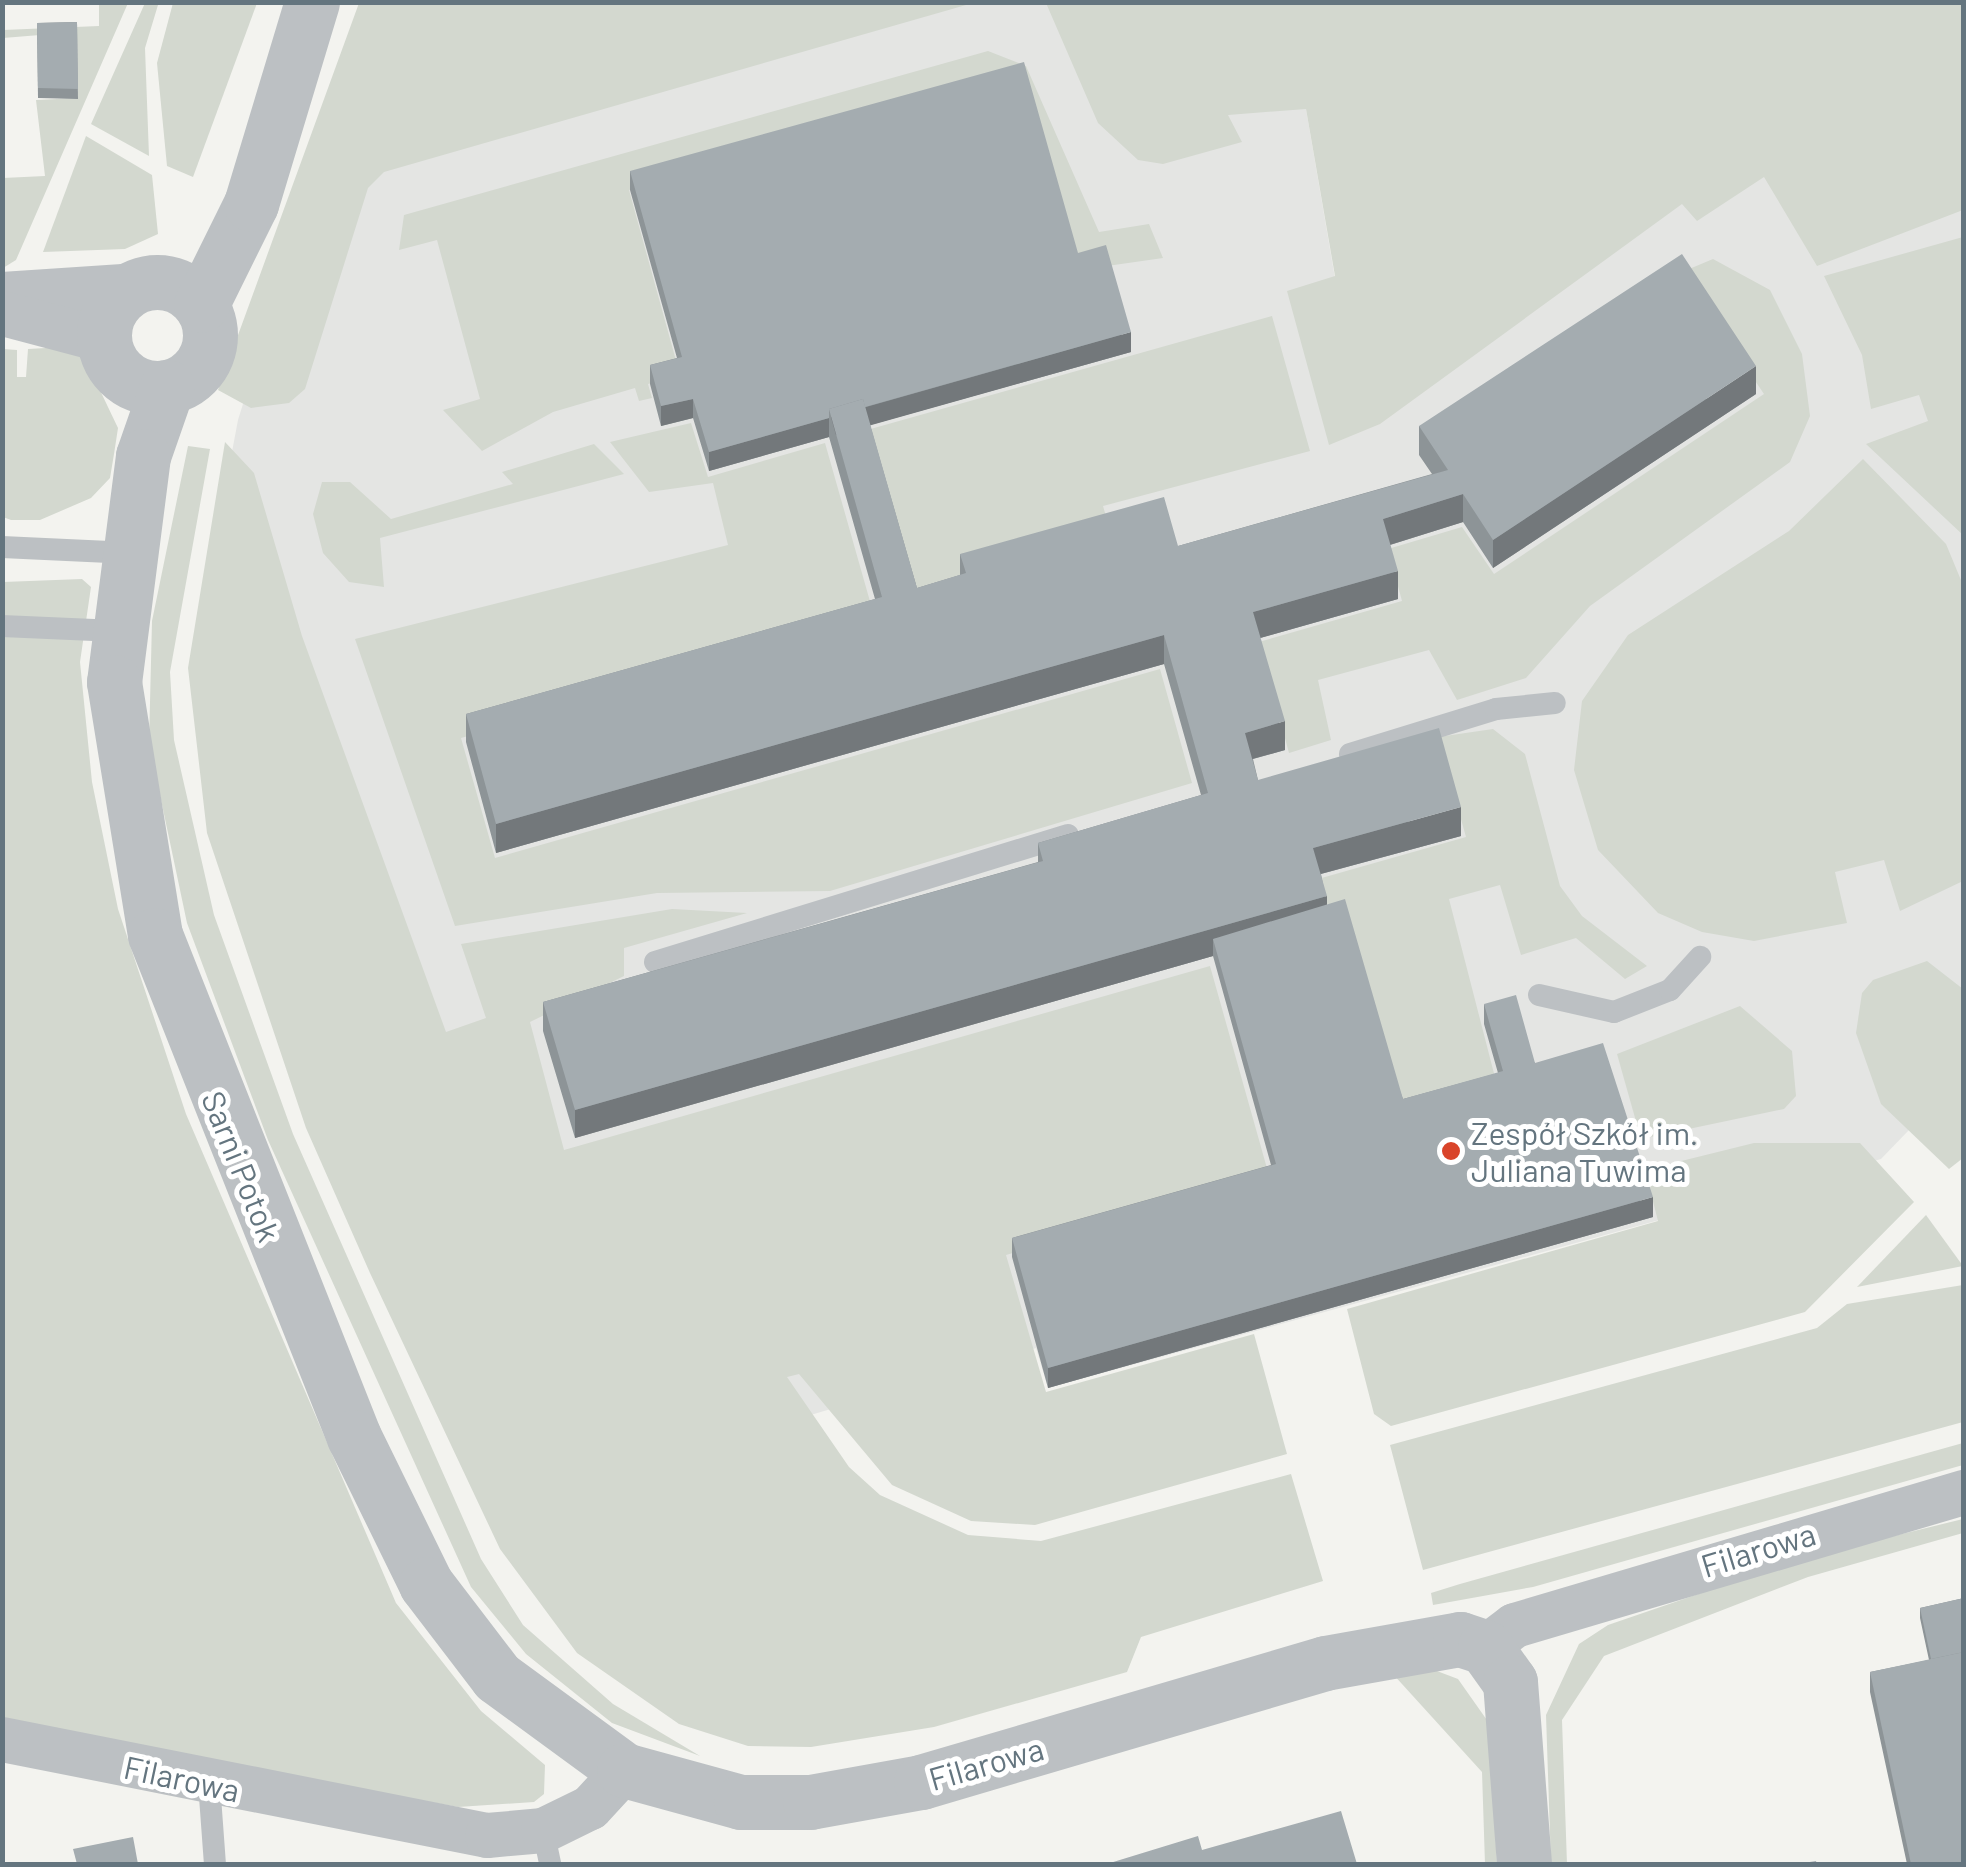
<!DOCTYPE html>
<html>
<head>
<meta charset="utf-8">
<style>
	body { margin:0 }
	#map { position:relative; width:1966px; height:1867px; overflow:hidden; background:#f3f3ef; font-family:Barlow,sans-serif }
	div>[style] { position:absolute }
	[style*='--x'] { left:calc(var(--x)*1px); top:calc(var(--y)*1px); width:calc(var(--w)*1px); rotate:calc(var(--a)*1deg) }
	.built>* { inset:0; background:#e4e5e3 }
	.green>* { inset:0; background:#d3d8cf }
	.service>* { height:22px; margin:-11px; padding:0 11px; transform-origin:11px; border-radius:11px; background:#bcc0c3 }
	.minor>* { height:45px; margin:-22.5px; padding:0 22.5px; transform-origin:22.5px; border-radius:22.5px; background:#bcc0c3 }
	.tertiary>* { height:55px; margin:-27.5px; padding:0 27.5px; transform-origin:27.5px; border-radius:27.5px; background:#bcc0c3 }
	.tertiary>.ring { margin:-27.5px; padding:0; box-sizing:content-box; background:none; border:55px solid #bcc0c3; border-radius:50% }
	.wall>* { inset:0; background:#8d9497 }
	.shaded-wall>* { inset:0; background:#73787b }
	.building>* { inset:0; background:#a4acb0 }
	.dots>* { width:28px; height:28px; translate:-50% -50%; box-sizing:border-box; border:5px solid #fff; border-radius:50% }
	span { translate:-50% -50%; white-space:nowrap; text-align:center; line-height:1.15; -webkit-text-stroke:10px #fff; paint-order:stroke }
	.poi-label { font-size:32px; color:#64757f }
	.left { translate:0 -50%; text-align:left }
	.street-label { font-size:32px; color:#64757f }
	.frame { position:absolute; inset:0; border:5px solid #64757f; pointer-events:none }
</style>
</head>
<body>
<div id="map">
	<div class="built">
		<div style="clip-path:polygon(809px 3px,1142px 3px,1306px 109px,1355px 395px,1683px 203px,1963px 7px,1963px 1107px,1909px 1130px,1881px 1159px,1048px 1388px,1036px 1348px,528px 1499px,215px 542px,238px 420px,330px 123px)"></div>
	</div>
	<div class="green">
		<div style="clip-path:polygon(99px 3px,128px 3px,16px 260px,3px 268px,3px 178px,45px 176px,36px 100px,78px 98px,77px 32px,3px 38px,3px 30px,99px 26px)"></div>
		<div style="clip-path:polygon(145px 3px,158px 5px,145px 48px,149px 156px,91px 124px)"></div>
		<div style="clip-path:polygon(173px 3px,257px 3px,193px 177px,167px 166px,157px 63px)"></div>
		<div style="clip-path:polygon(359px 3px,359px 2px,973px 3px,384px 172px,368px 188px,305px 389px,289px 403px,251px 408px,218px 390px)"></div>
		<div style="clip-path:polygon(1046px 3px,1963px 3px,1963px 210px,1817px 266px,1764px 177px,1697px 221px,1682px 204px,1380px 424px,1329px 445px,1287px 291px,1335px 276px,1306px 109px,1228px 115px,1242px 142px,1163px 164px,1138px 160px,1098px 123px)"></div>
		<div style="clip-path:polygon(988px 51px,1026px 66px,1099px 232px,1149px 224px,1163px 258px,1079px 270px,1024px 79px,629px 190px,680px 375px,648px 384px,652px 398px,639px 401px,635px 388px,553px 412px,482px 451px,443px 410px,480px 399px,437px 240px,399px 250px,404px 215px)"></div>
		<div style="clip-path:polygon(86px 136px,152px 175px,158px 234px,125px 249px,43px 252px)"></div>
		<div style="clip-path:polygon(1963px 237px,1964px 237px,1963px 535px,1866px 444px,1928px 421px,1919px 395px,1871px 409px,1862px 355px,1824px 276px)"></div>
		<div style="clip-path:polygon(1713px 259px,1770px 290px,1802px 354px,1810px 416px,1790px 462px,1590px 606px,1526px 678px,1457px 700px,1429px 650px,1318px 680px,1331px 740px,1289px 753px,1259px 642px,1402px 601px,1388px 549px,1462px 527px,1494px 574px,1764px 394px,1682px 272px)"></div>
		<div style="clip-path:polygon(1272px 316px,1310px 451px,1103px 506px,1112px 537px,919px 614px,867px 430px)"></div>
		<div style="clip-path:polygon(46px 337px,75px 338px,118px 428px,114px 454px,110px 478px,91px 498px,40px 520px,11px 520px,3px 517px,3px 349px,17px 350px,17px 377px,26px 377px,28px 349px,46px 348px)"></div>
		<div style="clip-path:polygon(691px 423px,708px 477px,825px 443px,875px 619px,461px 738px,495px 858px,1160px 669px,1192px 783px,830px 891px,657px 893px,455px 926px,355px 639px,728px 545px,713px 483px,649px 492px,610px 442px)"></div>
		<div style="clip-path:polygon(225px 442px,254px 473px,302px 636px,446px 1032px,486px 1018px,461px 944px,672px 909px,747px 913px,624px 948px,624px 976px,530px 1022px,564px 1150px,1210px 966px,1270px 1179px,1006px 1255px,1046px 1392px,1254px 1334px,1287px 1454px,1035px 1525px,971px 1521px,892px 1485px,799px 1374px,787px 1377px,849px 1467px,880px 1495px,968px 1535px,1041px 1541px,1291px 1474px,1323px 1581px,1141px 1637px,1127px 1672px,934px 1727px,811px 1747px,748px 1746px,679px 1724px,577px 1653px,500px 1549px,370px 1273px,306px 1128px,207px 833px,188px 668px)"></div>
		<div style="clip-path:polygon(594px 444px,624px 474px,380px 538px,384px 587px,349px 582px,323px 553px,313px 514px,322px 482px,350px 482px,391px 519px,513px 484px,502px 472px)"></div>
		<div style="clip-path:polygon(188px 446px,210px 449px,170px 672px,174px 740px,214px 915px,293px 1134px,481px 1559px,523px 1625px,613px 1704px,700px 1756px,612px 1723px,526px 1654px,471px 1587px,268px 1140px,187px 923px,149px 743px,152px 621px)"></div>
		<div style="clip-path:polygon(1863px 459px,1946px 544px,1963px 585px,1963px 881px,1900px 911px,1884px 860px,1835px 872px,1847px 923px,1754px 941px,1702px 932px,1658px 913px,1598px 850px,1574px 770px,1582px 701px,1628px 635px,1789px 531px)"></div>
		<div style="clip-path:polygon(82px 579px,91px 587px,80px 662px,92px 782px,118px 909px,186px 1114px,396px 1603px,481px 1711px,545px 1765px,544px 1794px,534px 1802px,458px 1807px,3px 1725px,3px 582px)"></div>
		<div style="clip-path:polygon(1493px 729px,1525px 754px,1560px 886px,1582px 916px,1647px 966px,1625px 979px,1576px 938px,1521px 955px,1500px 885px,1449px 899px,1498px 1089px,1405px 1114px,1318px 879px,1466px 837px,1438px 737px)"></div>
		<div style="clip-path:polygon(1927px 961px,1963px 989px,1963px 1158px,1949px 1169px,1881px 1104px,1856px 1033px,1862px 993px,1873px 980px)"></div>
		<div style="clip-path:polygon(1740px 1006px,1792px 1051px,1796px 1096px,1784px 1109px,1641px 1139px,1617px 1054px)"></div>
		<div style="clip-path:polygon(1754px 1143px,1860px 1143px,1914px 1202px,1805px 1312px,1391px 1426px,1374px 1414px,1347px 1309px,1658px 1221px,1645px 1170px)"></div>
		<div style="clip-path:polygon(1926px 1215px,1963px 1266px,1857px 1287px)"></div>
		<div style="clip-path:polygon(1963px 1285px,1963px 1422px,1423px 1570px,1390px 1445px,1817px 1328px,1847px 1304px)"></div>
		<div style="clip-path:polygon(1963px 1443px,1963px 1465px,1533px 1587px,1433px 1605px,1431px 1593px,1460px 1584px)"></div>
		<div style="clip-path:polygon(1963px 1519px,1963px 1533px,1808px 1577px,1604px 1656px,1562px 1720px,1567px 1864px,1551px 1864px,1546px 1715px,1579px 1644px,1608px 1625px,1800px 1559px)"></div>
		<div style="clip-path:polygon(1429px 1668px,1458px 1679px,1489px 1723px,1497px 1864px,1485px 1864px,1482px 1772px,1392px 1673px)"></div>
	</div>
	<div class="service">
		<div style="--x:2;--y:547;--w:129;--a:2.7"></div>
		<div style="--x:2;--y:626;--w:115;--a:2.5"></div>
		<div style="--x:1350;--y:754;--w:153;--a:-17.1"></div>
		<div style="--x:1496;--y:709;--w:59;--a:-5.8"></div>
		<div style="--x:655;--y:962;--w:432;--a:-17.1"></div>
		<div style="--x:1539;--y:995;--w:77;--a:12.8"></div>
		<div style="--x:1614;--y:1012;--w:60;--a:-21.4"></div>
		<div style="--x:1670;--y:990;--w:45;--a:-47.7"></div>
		<div style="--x:209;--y:1783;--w:81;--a:85.8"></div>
		<div style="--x:543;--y:1830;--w:35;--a:78"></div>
	</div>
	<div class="minor">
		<div style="--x:2;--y:294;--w:136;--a:-3.8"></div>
		<div style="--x:2;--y:313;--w:106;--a:14.8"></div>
		<div style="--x:1485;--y:1647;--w:36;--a:-37"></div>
		<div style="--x:1514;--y:1625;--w:469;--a:-16.5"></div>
		<div style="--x:2;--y:1739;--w:494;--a:11.2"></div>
		<div style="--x:487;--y:1835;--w:56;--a:-5.1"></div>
		<div style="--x:543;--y:1830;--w:52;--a:-26.1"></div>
		<div style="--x:590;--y:1807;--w:50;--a:-47.4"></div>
	</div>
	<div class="tertiary">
		<div class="ring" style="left:104px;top:282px;width:51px;height:51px"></div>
		<div style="--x:201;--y:305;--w:113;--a:-63.7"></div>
		<div style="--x:251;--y:204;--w:211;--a:-73.2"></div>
		<div style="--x:167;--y:387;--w:73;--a:109.2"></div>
		<div style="--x:143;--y:456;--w:228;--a:97.3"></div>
		<div style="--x:114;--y:682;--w:256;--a:80.8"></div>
		<div style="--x:155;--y:935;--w:540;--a:68.38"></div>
		<div style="--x:354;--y:1437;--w:164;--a:63.9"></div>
		<div style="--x:426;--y:1584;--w:117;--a:52.6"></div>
		<div style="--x:497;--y:1677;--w:157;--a:36.2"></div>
		<div style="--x:624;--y:1770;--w:121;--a:15.3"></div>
		<div style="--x:741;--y:1802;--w:69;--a:0"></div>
		<div style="--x:810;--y:1802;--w:113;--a:-10.2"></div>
		<div style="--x:921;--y:1782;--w:421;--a:-16.4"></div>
		<div style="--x:1325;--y:1663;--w:137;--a:-10.1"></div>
		<div style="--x:1460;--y:1639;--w:26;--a:18"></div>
		<div style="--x:1485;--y:1647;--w:43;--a:54.5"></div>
		<div style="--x:1510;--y:1682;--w:183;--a:85.6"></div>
	</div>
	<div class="wall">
		<div style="clip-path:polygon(77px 22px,78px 99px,38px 98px,37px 23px)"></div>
		<div style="clip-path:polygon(630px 171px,1078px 253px,1131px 352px,870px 425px,917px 588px,960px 575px,960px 554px,1178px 546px,1432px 474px,1419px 455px,1419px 426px,1756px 394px,1493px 568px,1463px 522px,1390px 545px,1398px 599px,1260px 638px,1285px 750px,1253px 759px,1258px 780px,1461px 836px,1321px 874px,1327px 905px,1403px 1099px,1498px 1073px,1484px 1024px,1484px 1004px,1535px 1063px,1653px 1217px,1048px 1388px,1012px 1257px,1012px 1238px,1271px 1165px,1213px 956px,575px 1138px,543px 1031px,543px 1002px,1038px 862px,1038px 843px,1201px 795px,1164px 664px,496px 853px,466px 742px,466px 714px,875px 599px,829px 437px,709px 471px,693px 418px,661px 426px,650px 384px,650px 365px,677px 358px,630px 190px)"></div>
		<div style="clip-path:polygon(1964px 1598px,1964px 1864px,1907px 1864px,1870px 1692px,1870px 1672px,1929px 1660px,1920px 1618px,1920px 1608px)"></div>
	</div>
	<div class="shaded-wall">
		<div style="clip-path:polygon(1131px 332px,1131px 352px,836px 435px,831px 417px)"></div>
		<div style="clip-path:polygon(1756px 366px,1756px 394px,1493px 568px,1493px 540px)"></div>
		<div style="clip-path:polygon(693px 399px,693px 418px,661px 426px,661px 406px)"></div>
		<div style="clip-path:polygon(829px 418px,829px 437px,709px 471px,709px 452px)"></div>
		<div style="clip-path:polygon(1463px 494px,1463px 522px,1383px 547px,1383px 519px)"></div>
		<div style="clip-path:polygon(1398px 571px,1398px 599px,1253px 640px,1253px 612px)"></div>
		<div style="clip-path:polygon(1164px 635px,1164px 664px,496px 853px,496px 824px)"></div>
		<div style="clip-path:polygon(1285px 721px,1285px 750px,1245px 761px,1245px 733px)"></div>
		<div style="clip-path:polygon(1461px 807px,1461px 836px,1313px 876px,1313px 848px)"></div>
		<div style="clip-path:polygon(1327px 896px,1327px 924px,1213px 939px,1213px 956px,575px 1138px,575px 1110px)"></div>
		<div style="clip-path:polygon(1653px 1197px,1653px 1217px,1048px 1388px,1048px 1368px)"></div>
	</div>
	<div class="building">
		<div style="clip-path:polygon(77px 22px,78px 89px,38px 88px,37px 23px)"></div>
		<div style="clip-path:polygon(1024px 62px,1078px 253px,1106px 245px,1131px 332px,865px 407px,863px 399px,829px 409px,829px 418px,709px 452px,693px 399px,661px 406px,650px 365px,682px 357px,630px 171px)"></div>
		<div style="clip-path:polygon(1682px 254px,1756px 366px,1493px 540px,1463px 494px,1383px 519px,1398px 571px,1253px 612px,1285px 721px,1245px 733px,1258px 780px,1439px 728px,1461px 807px,1313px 848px,1327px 896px,575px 1110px,543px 1002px,1043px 861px,1038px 843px,1208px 793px,1164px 635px,496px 824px,466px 714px,882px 597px,829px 409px,863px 399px,917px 588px,966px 573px,960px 554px,1164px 497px,1178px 546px,1448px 470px,1419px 426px)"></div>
		<div style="clip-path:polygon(1345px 899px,1403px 1099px,1503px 1071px,1484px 1004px,1516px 995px,1535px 1063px,1603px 1043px,1653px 1197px,1048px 1368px,1012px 1238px,1276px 1164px,1213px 939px)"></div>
		<div style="clip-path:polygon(1964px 1598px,1964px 1652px,1931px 1659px,1920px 1608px)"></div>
		<div style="clip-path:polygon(1964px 1652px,1964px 1864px,1911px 1864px,1870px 1672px)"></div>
		<div style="clip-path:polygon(1341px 1811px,1357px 1864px,1110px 1864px,1110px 1863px,1198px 1836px,1202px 1850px)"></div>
		<div style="clip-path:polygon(133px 1837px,138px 1864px,77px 1864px,73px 1849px)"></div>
		<div style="clip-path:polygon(1816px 1861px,1817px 1864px,1797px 1864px)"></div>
	</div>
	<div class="dots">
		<div style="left:1451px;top:1151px;background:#d9442a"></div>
	</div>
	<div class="poi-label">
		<span class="left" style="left:1471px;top:1151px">Zespół Szkół im.<br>Juliana Tuwima</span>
	</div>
	<div class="street-label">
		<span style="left:242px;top:1166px;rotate:68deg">Sarni Potok</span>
		<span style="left:1758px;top:1549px;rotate:-17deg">Filarowa</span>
		<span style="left:986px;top:1763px;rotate:-16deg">Filarowa</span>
		<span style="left:182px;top:1778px;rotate:12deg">Filarowa</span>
	</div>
	<div class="frame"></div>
</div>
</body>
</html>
